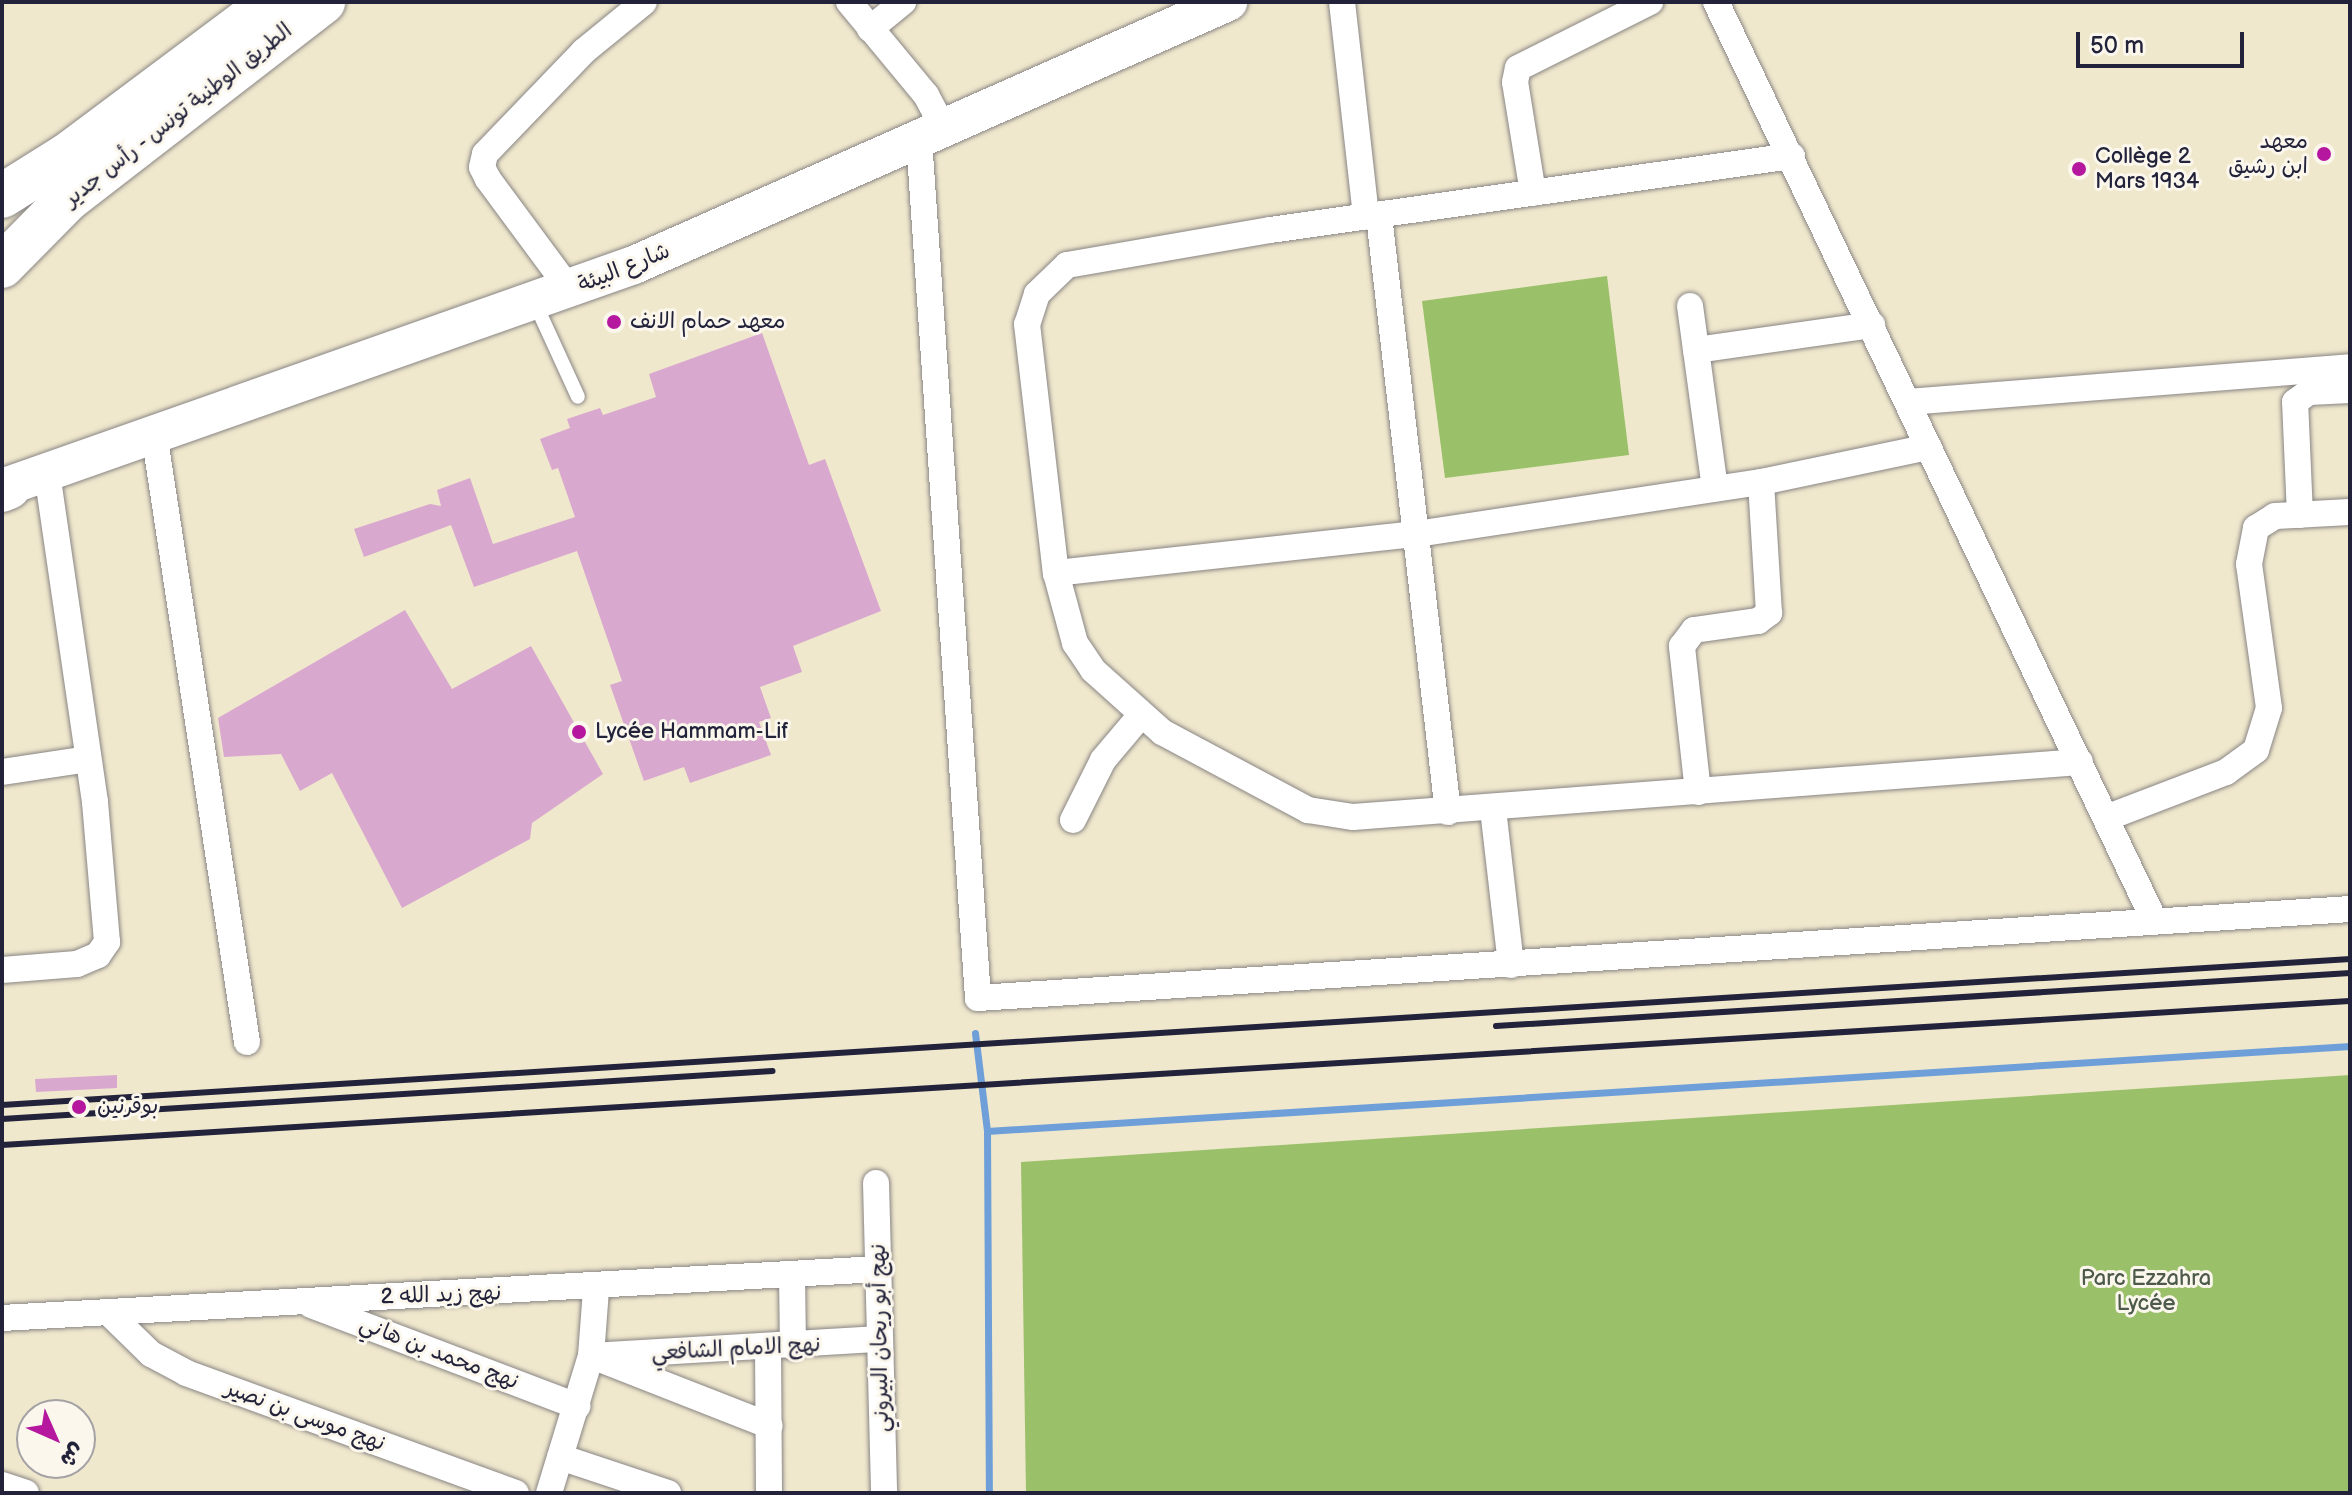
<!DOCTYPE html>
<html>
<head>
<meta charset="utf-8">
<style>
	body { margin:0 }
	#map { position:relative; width:2352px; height:1495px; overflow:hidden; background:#f0e8cd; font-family:"Balsamiq Sans","Playpen Sans Arabic",sans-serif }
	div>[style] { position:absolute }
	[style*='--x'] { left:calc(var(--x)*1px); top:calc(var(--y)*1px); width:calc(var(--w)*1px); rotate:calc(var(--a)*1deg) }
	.green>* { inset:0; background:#9bc06a }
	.stream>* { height:7px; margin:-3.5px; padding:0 3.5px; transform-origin:3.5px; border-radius:3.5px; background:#6f9fd9 }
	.building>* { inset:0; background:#d9a8cf }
	.roads { filter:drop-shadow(0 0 2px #898584) drop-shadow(0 0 2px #898584) }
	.lane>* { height:14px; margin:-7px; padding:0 7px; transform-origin:7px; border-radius:7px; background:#fff }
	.street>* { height:26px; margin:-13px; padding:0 13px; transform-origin:13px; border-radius:13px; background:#fff }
	.secondary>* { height:38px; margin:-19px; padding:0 19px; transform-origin:19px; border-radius:19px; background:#fff }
	.primary>* { height:42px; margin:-21px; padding:0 21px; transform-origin:21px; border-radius:21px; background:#fff }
	.highway>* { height:44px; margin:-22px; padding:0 22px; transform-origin:22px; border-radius:22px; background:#fff }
	.rail>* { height:6px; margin:-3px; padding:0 3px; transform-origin:3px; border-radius:3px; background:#22223b }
	.dots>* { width:22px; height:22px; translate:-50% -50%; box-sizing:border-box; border:4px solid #fbf7ec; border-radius:50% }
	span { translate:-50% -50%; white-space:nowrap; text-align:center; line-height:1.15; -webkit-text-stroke:6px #fbf7ec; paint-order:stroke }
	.street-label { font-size:22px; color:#22223b }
	.poi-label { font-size:22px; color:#22223b }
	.right { translate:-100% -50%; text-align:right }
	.left { translate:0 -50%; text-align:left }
	.park-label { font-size:22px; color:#4c594b }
	.frame { position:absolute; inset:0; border:4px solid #22223b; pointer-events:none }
	.north { position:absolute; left:16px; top:1399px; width:80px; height:80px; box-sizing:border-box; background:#fbf7ec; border:2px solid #a4a2a5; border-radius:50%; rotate:135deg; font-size:22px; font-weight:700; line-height:32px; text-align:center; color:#22223b }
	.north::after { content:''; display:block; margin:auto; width:28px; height:36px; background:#b5179e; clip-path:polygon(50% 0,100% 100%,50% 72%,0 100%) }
	.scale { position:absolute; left:2076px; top:32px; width:168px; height:36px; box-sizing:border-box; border:4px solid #22223b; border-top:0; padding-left:10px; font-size:24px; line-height:28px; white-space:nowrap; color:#22223b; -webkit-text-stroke:6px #fbf7ec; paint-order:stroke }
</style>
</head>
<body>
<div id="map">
	<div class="green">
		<div style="clip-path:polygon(1607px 276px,1629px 455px,1445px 478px,1422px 301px)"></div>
		<div style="clip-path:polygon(2350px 1075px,2350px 1493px,1026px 1493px,1021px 1162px)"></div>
	</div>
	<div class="stream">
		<div style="--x:975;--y:1033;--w:99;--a:83"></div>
		<div style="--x:987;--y:1131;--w:362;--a:89.7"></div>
		<div style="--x:987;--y:1131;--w:1366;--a:-3.57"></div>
	</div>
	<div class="building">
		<div style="clip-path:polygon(762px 333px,809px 465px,825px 459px,881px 611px,793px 646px,802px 672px,760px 687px,771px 718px,759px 722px,771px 755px,690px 783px,684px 767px,644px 781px,610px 685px,622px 681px,577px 551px,474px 587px,451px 525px,364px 557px,354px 529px,430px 504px,441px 506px,437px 490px,470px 478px,493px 544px,575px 517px,558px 468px,552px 470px,540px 439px,570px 428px,567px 419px,600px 408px,603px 415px,656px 397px,649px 374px)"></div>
		<div style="clip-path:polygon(405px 610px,452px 689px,531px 646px,603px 774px,532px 823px,530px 839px,402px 908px,332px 773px,300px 791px,281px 754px,224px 757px,218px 718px)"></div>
		<div style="clip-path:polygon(117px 1075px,117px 1088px,36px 1092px,35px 1079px)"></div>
	</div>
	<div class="roads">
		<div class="lane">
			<div style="--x:535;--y:303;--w:103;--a:65.4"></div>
		</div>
		<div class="street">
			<div style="--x:849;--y:2;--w:121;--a:50.4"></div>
			<div style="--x:926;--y:95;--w:40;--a:62"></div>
			<div style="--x:1342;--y:2;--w:216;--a:83.6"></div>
			<div style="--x:1716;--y:2;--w:1019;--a:64.49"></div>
			<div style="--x:870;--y:29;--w:43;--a:-39.3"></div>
			<div style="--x:919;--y:139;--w:861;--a:86.07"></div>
			<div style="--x:978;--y:998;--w:1375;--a:-3.71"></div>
			<div style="--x:1792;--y:156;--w:527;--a:171.93"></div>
			<div style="--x:1270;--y:230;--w:206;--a:170.2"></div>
			<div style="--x:1067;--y:265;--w:42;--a:136"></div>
			<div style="--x:1037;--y:294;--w:32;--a:108"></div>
			<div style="--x:1027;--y:324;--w:251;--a:83.4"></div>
			<div style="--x:1056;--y:573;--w:73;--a:74.8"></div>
			<div style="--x:1075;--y:643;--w:32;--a:56"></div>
			<div style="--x:1093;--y:670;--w:93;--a:41.9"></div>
			<div style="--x:1162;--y:732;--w:166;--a:28.1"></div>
			<div style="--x:1308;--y:810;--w:46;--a:8.8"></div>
			<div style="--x:1353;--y:817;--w:729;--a:-4.33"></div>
			<div style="--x:1533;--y:193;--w:112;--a:-99.2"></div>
			<div style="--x:1515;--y:82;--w:14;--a:-78"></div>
			<div style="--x:1518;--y:68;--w:148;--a:-26.6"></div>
			<div style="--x:1379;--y:216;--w:600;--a:83.4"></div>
			<div style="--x:570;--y:290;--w:138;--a:-126.5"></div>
			<div style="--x:488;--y:179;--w:13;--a:-117"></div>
			<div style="--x:482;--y:167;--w:13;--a:-77"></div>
			<div style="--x:485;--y:154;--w:143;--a:-46.1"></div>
			<div style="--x:584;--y:51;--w:77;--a:-39.2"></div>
			<div style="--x:1690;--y:306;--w:184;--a:82.2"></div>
			<div style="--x:1696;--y:350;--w:178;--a:-8.1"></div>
			<div style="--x:1908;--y:402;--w:443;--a:-4.5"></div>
			<div style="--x:154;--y:433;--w:616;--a:81.32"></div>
			<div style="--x:2300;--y:515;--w:113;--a:-92.5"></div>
			<div style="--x:2295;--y:402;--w:17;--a:-36"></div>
			<div style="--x:2309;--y:392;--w:41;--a:-2.8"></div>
			<div style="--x:1056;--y:573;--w:363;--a:-6.2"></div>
			<div style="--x:1417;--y:534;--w:348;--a:-8.6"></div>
			<div style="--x:1761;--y:482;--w:171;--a:-11.8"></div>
			<div style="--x:2;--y:772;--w:87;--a:-8.6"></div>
			<div style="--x:1698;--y:792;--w:147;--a:-96.3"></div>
			<div style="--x:1682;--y:646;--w:20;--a:-53"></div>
			<div style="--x:1694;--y:630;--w:65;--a:-8"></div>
			<div style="--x:1758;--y:621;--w:14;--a:-36"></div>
			<div style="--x:1769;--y:613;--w:131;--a:-93.5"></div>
			<div style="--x:1493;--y:809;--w:157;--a:83.4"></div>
			<div style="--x:2106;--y:818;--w:129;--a:-21"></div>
			<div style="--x:2226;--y:772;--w:37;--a:-36"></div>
			<div style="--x:2256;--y:750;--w:44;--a:-72.8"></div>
			<div style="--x:2269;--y:708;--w:145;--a:-97.9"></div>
			<div style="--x:2249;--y:564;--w:37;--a:-79"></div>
			<div style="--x:2256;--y:528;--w:22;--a:-32"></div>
			<div style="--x:2275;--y:516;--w:75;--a:-3.1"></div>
			<div style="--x:1073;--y:820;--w:67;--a:-63.4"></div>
			<div style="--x:1103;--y:760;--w:59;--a:-49.8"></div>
			<div style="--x:2;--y:970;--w:75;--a:-4.6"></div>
			<div style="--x:77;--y:964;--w:23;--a:-23"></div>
			<div style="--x:98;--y:955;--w:16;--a:-55"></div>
			<div style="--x:107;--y:942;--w:141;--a:-94.9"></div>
			<div style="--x:95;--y:802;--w:331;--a:-98.3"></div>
			<div style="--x:876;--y:1183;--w:310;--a:88.5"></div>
			<div style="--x:792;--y:1275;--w:72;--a:89.2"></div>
			<div style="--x:311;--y:1305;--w:285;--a:20.8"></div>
			<div style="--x:109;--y:1313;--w:59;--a:44.3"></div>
			<div style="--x:151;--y:1354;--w:40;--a:28"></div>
			<div style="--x:186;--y:1373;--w:351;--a:20"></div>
			<div style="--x:2;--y:1318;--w:878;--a:-3.2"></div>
			<div style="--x:768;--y:1349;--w:144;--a:89.6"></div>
			<div style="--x:591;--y:1356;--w:289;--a:-3.4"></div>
			<div style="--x:602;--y:1360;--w:180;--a:21.4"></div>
			<div style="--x:560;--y:1457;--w:114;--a:18.4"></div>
			<div style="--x:2;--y:1485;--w:25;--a:18"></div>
			<div style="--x:549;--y:1493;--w:143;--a:-73"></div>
			<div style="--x:591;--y:1356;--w:67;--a:-85.7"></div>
		</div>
		<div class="secondary">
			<div style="--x:2;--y:488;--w:670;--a:-19.44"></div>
			<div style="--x:634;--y:265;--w:650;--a:-23.88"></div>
		</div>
		<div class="primary">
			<div style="--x:2;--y:491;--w:8;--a:-23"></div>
		</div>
		<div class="highway">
			<div style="--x:2;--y:196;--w:79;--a:-32.1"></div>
			<div style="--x:69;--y:154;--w:254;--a:-36.8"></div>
			<div style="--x:2;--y:266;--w:93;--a:-45.4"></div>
			<div style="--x:67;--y:200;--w:324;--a:-37.7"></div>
		</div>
	</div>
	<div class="rail">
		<div style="--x:1496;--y:1026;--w:856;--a:-3.55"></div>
		<div style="--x:2;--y:1105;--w:2353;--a:-3.56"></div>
		<div style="--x:2;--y:1119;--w:772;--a:-3.56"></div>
		<div style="--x:2;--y:1145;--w:2352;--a:-3.51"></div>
	</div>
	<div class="dots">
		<div style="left:2324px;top:154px;background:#b5179e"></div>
		<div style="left:2079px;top:169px;background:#b5179e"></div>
		<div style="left:614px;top:322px;background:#b5179e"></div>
		<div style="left:579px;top:732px;background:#b5179e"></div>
		<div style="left:79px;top:1107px;background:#b5179e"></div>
	</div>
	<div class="street-label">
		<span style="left:178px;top:115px;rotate:-38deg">الطريق الوطنية تونس - رأس جدير</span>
		<span style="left:624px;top:268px;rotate:-22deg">شارع البيئة</span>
		<span style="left:441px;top:1295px;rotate:-2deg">نهج زيد الله 2</span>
		<span style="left:880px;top:1338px;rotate:-91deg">نهج أبو ريحان البيروني</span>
		<span style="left:736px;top:1349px;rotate:-3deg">نهج الامام الشافعي</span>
		<span style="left:439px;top:1353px;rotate:21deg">نهج محمد بن هاني</span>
		<span style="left:305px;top:1416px;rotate:20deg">نهج موسى بن نصير</span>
	</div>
	<div class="poi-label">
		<span class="right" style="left:2308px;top:154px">معهد<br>ابن رشيق</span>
		<span class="left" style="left:2095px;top:169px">Collège 2<br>Mars 1934</span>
		<span class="left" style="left:630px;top:322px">معهد حمام الانف</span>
		<span class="left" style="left:595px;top:732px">Lycée Hammam-Lif</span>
		<span class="left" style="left:97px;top:1107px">بوقرنين</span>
	</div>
	<div class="park-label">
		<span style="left:2146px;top:1291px">Parc Ezzahra<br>Lycée</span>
	</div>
	<div class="frame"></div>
	<div class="north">ش</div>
	<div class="scale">50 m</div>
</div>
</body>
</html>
